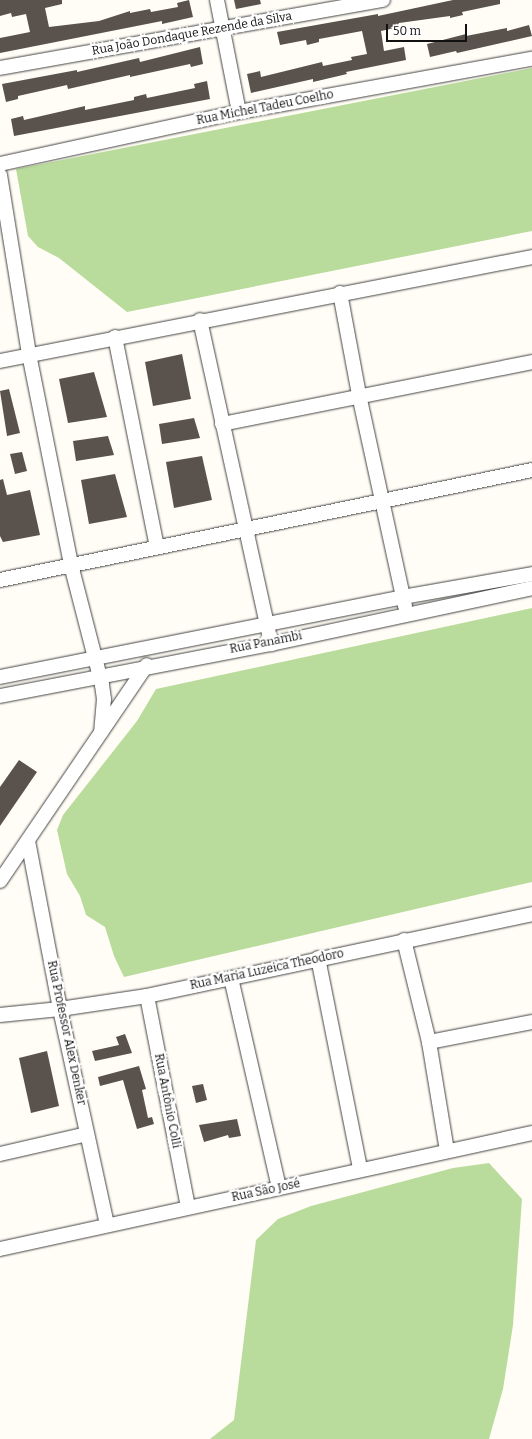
<!DOCTYPE html>
<html>
<head>
<meta charset="utf-8">
<style>
	body { margin:0 }
	#map { position:relative; width:532px; height:1439px; overflow:hidden; background:#fffdf5; font-family:Bitter,serif }
	div>[style] { position:absolute }
	[style*='--x'] { left:calc(var(--x)*1px); top:calc(var(--y)*1px); width:calc(var(--w)*1px); rotate:calc(var(--a)*1deg) }
	.forest>* { inset:0; background:#b9dc9c }
	.building>* { inset:0; background:#5a524d }
	.roads { filter:drop-shadow(0 0 1px #444) drop-shadow(0 0 1px #444) }
	.minor>* { height:14px; margin:-7px; padding:0 7px; transform-origin:7px; border-radius:7px; background:#fff }
	span { translate:-50% -50%; white-space:nowrap; text-align:center; line-height:1.15; -webkit-text-stroke:4px #fff; paint-order:stroke }
	.street-label { font-size:12px; color:#111 }
	.scale { position:absolute; left:386px; top:24px; width:81px; height:18px; box-sizing:border-box; border:2px solid #111; border-top:0; padding-left:5px; font-size:12px; line-height:14px; white-space:nowrap; color:#111; -webkit-text-stroke:3px #fff; paint-order:stroke }
</style>
</head>
<body>
<div id="map">
	<div class="forest">
		<div style="clip-path:polygon(532px 68px,532px 231px,127px 312px,59px 258px,38px 247px,28px 236px,16px 169px)"></div>
		<div style="clip-path:polygon(532px 608px,532px 882px,124px 977px,114px 956px,105px 927px,86px 915px,80px 896px,67px 874px,57px 830px,63px 815px,137px 721px,156px 689px)"></div>
		<div style="clip-path:polygon(489px 1163px,522px 1199px,513px 1325px,503px 1389px,489px 1439px,210px 1439px,234px 1420px,256px 1240px,278px 1219px,311px 1206px,453px 1168px)"></div>
	</div>
	<div class="building">
		<div style="clip-path:polygon(0 0,62px 0,62px 4px,45px 8px,49px 27px,99px 21px,130px 11px,130px 13px,150px 9px,151px 12px,178px 7px,177px 3px,189px 0,193px 17px,162px 24px,162px 21px,0 53px,0 38px,30px 32px,26px 14px,12px 17px,11px 13px,0 16px)"></div>
		<div style="clip-path:polygon(234px 0,260px 0,261px 4px,236px 9px)"></div>
		<div style="clip-path:polygon(453px 0,500px 0,500px 4px,462px 12px,463px 15px,450px 18px,450px 16px,399px 23px,395px 28px,381px 31px,384px 51px,404px 47px,406px 60px,346px 72px,347px 74px,313px 82px,313px 79px,251px 93px,247px 74px,260px 71px,261px 77px,322px 62px,323px 66px,352px 60px,351px 57px,367px 54px,362px 31px,319px 39px,319px 42px,307px 45px,306px 40px,280px 45px,277px 32px,378px 14px,378px 16px)"></div>
		<div style="clip-path:polygon(529px 25px,532px 36px,457px 53px,456px 51px,430px 57px,427px 44px,466px 34px,466px 36px,507px 28px,507px 31px)"></div>
		<div style="clip-path:polygon(200px 47px,203px 64px,191px 67px,190px 64px,130px 77px,130px 75px,68px 89px,67px 85px,18px 96px,18px 99px,6px 102px,2px 84px,77px 70px,77px 72px,139px 58px,140px 62px)"></div>
		<div style="clip-path:polygon(207px 81px,210px 99px,14px 136px,11px 119px,23px 116px,24px 120px,85px 106px,85px 110px,134px 100px,134px 97px,146px 94px,147px 98px,195px 88px,194px 84px)"></div>
		<div style="clip-path:polygon(182px 354px,191px 399px,153px 406px,145px 362px)"></div>
		<div style="clip-path:polygon(94px 372px,107px 417px,68px 423px,59px 379px)"></div>
		<div style="clip-path:polygon(9px 389px,20px 433px,7px 436px,0 391px)"></div>
		<div style="clip-path:polygon(194px 418px,200px 438px,162px 444px,159px 424px)"></div>
		<div style="clip-path:polygon(108px 436px,114px 455px,76px 461px,73px 441px)"></div>
		<div style="clip-path:polygon(22px 452px,27px 471px,15px 474px,10px 454px)"></div>
		<div style="clip-path:polygon(202px 456px,212px 500px,174px 508px,166px 462px)"></div>
		<div style="clip-path:polygon(115px 474px,127px 517px,89px 524px,81px 480px)"></div>
		<div style="clip-path:polygon(3px 479px,7px 495px,30px 490px,40px 535px,3px 542px,0 536px,0 480px)"></div>
		<div style="clip-path:polygon(19px 760px,37px 772px,0 826px,0 787px)"></div>
		<div style="clip-path:polygon(125px 1034px,132px 1053px,95px 1061px,92px 1051px,119px 1045px,116px 1037px)"></div>
		<div style="clip-path:polygon(47px 1051px,59px 1106px,31px 1113px,19px 1058px)"></div>
		<div style="clip-path:polygon(139px 1066px,146px 1089px,142px 1090px,148px 1118px,152px 1117px,154px 1124px,137px 1129px,123px 1080px,100px 1086px,98px 1077px)"></div>
		<div style="clip-path:polygon(203px 1084px,207px 1100px,196px 1103px,192px 1086px)"></div>
		<div style="clip-path:polygon(237px 1119px,241px 1136px,229px 1138px,228px 1135px,204px 1142px,199px 1125px)"></div>
	</div>
	<div class="roads">
		<div class="minor">
			<div style="--x:217;--y:0;--w:114;--a:78.9"></div>
			<div style="--x:0;--y:68;--w:389;--a:-10.1"></div>
			<div style="--x:0;--y:164;--w:245;--a:-12.3"></div>
			<div style="--x:239;--y:112;--w:298;--a:-10.3"></div>
			<div style="--x:0;--y:175;--w:181;--a:80.8"></div>
			<div style="--x:29;--y:354;--w:215;--a:78.7"></div>
			<div style="--x:71;--y:565;--w:124;--a:75.5"></div>
			<div style="--x:102;--y:685;--w:14;--a:82"></div>
			<div style="--x:104;--y:699;--w:33;--a:95"></div>
			<div style="--x:340;--y:293;--w:104;--a:79.4"></div>
			<div style="--x:359;--y:395;--w:216;--a:77.7"></div>
			<div style="--x:200;--y:320;--w:332;--a:77.6"></div>
			<div style="--x:115;--y:337;--w:214;--a:78.7"></div>
			<div style="--x:0;--y:361;--w:542;--a:-11.06"></div>
			<div style="--x:222;--y:424;--w:316;--a:-11.3"></div>
			<div style="--x:0;--y:580;--w:543;--a:-11.68"></div>
			<div style="--x:0;--y:677;--w:411;--a:-11.2"></div>
			<div style="--x:403;--y:597;--w:131;--a:-10.1"></div>
			<div style="--x:0;--y:696;--w:276;--a:-10.9"></div>
			<div style="--x:271;--y:644;--w:267;--a:-12.1"></div>
			<div style="--x:28;--y:841;--w:171;--a:79.2"></div>
			<div style="--x:60;--y:1009;--w:221;--a:77.7"></div>
			<div style="--x:0;--y:881;--w:261;--a:-55.8"></div>
			<div style="--x:404;--y:940;--w:105;--a:76.2"></div>
			<div style="--x:429;--y:1042;--w:110;--a:80.6"></div>
			<div style="--x:318;--y:958;--w:215;--a:78.7"></div>
			<div style="--x:231;--y:978;--w:215;--a:77.1"></div>
			<div style="--x:147;--y:996;--w:215;--a:79"></div>
			<div style="--x:0;--y:1015;--w:60;--a:-5.7"></div>
			<div style="--x:60;--y:1009;--w:88;--a:-8.5"></div>
			<div style="--x:147;--y:996;--w:394;--a:-12"></div>
			<div style="--x:429;--y:1042;--w:105;--a:-11"></div>
			<div style="--x:0;--y:1154;--w:89;--a:-12.9"></div>
			<div style="--x:0;--y:1249;--w:544;--a:-12.3"></div>
		</div>
	</div>
	<div class="street-label">
		<span style="left:192px;top:34px;rotate:-10deg">Rua João Dondaque Rezende da Silva</span>
		<span style="left:265px;top:108px;rotate:-11deg">Rua Michel Tadeu Coelho</span>
		<span style="left:266px;top:643px;rotate:-11deg">Rua Panambi</span>
		<span style="left:267px;top:970px;rotate:-12deg">Rua Maria Luzeica Theodoro</span>
		<span style="left:66px;top:1033px;rotate:78deg">Rua Professor Alex Denker</span>
		<span style="left:167px;top:1101px;rotate:79deg">Rua Antônio Colli</span>
		<span style="left:266px;top:1191px;rotate:-12deg">Rua São José</span>
	</div>
	<div class="scale">50 m</div>
</div>
</body>
</html>
